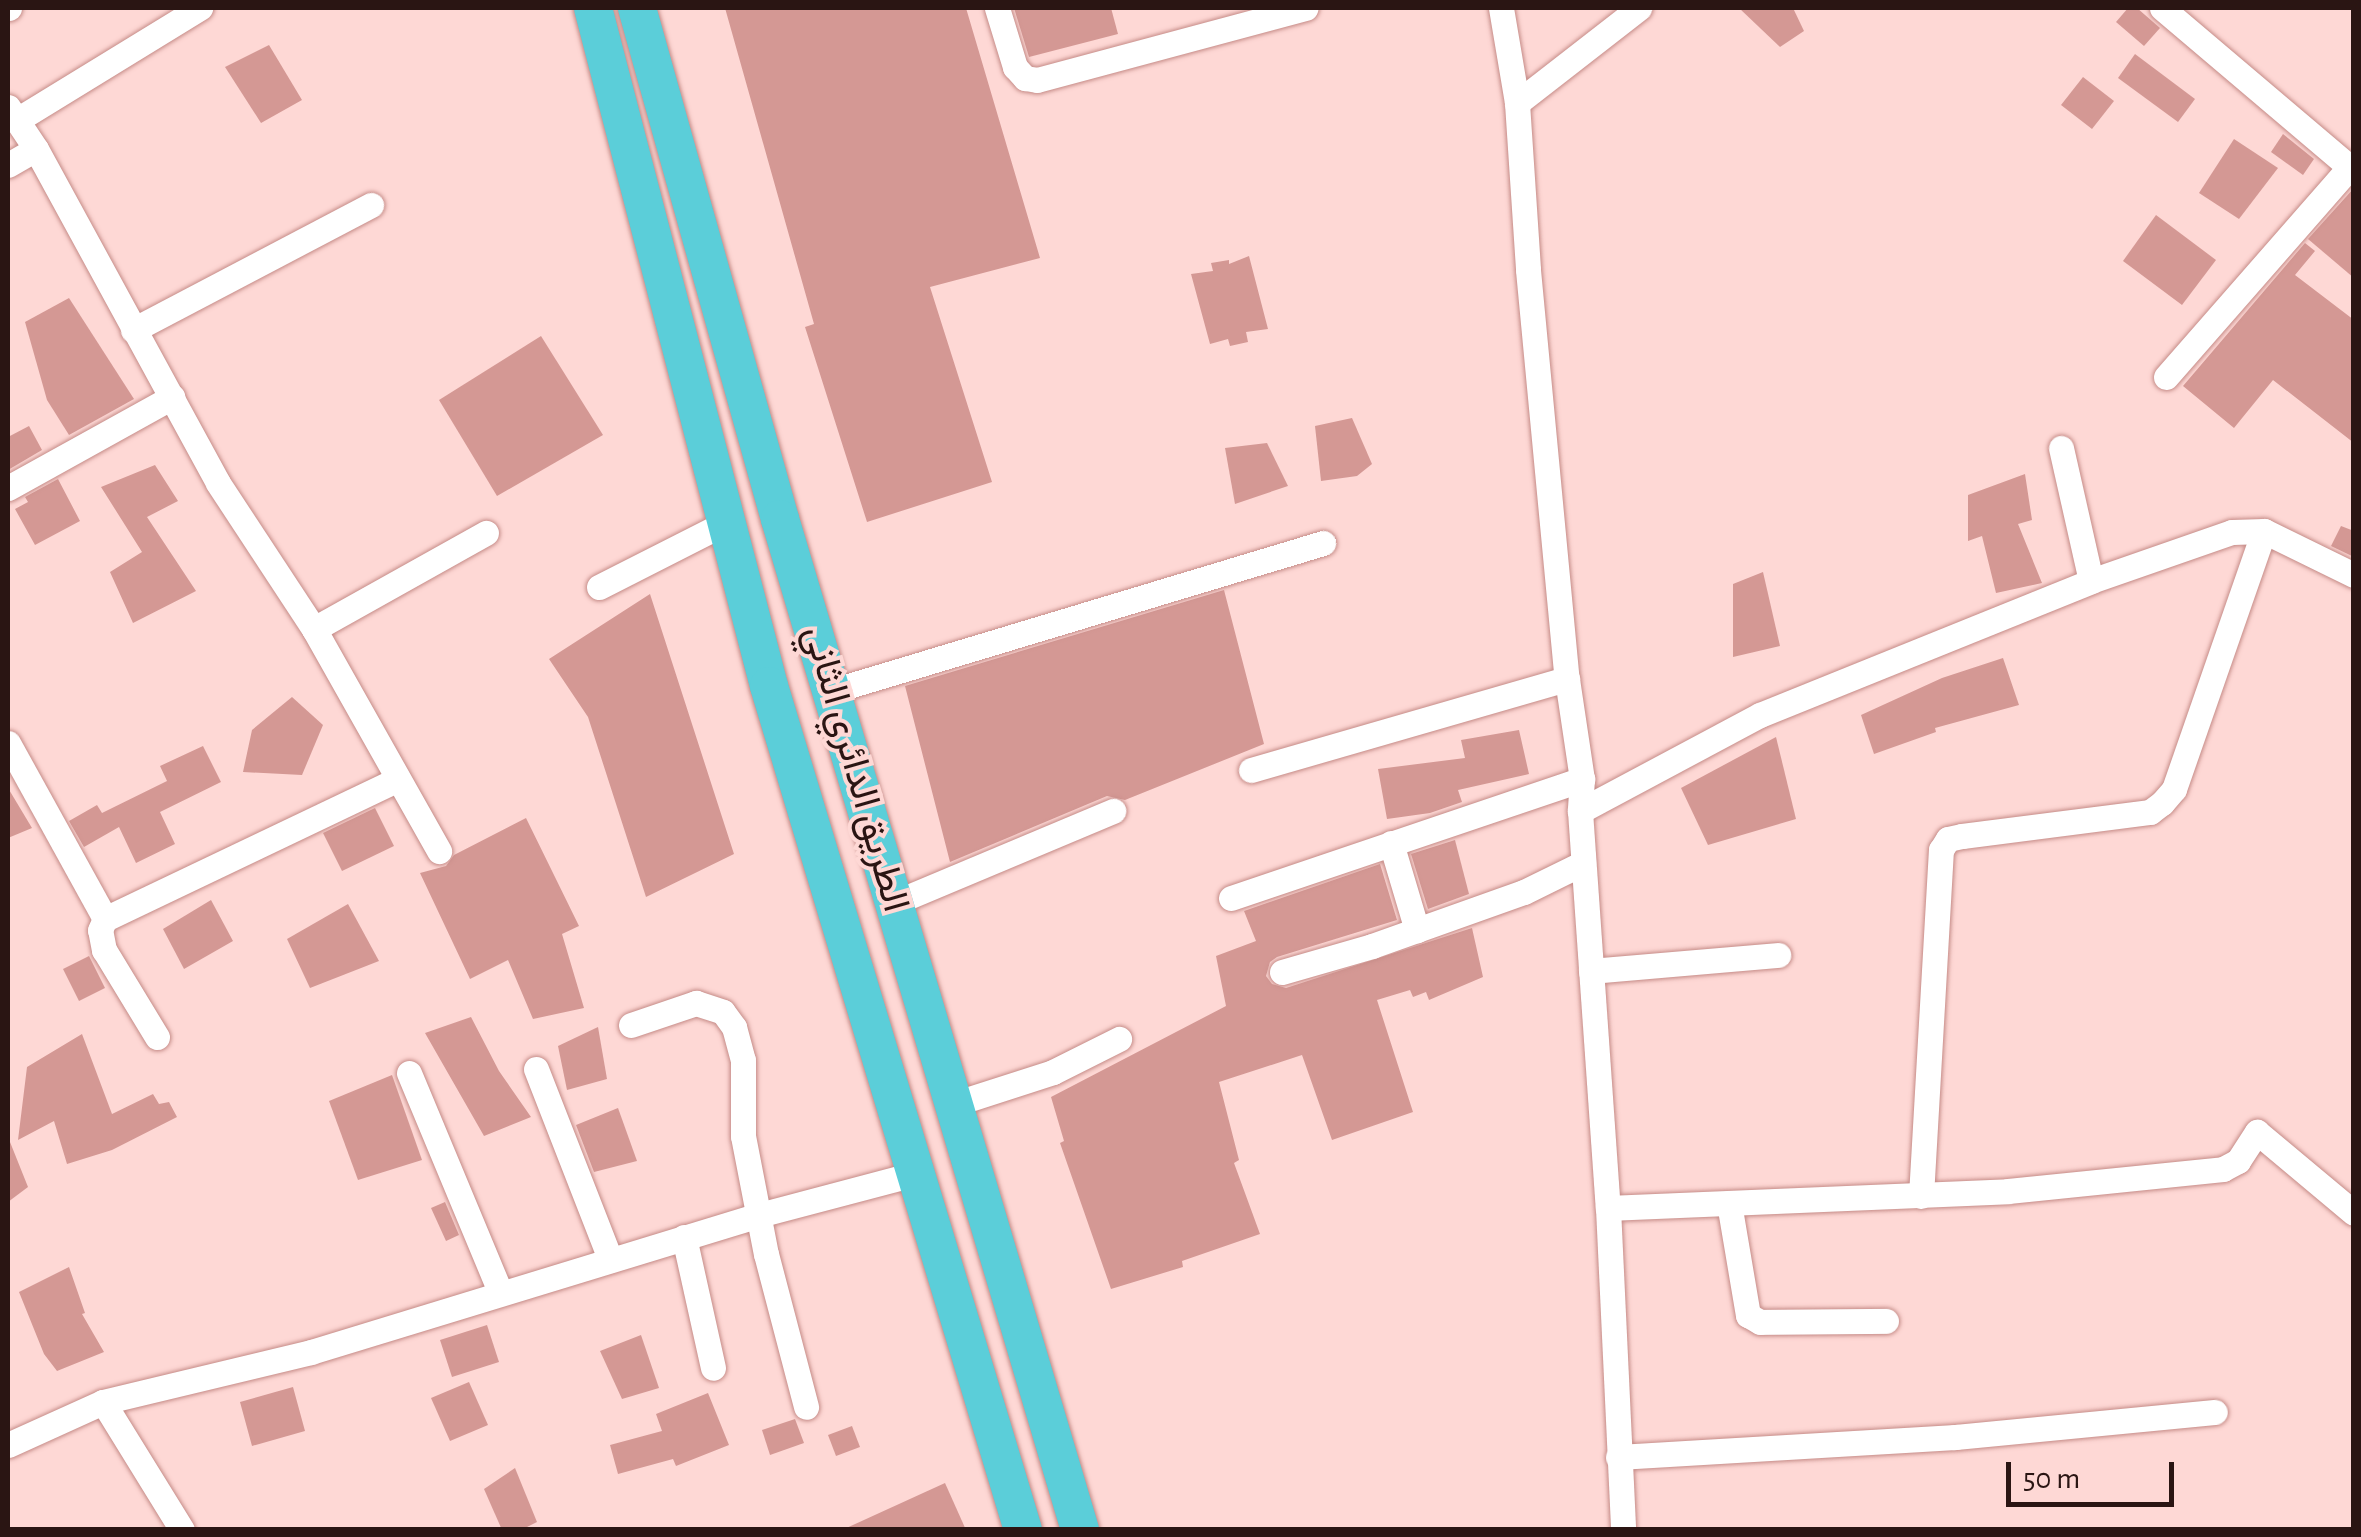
<!DOCTYPE html>
<html>
<head>
<meta charset="utf-8">
<style>
	body { margin:0 }
	#map { position:relative; width:2361px; height:1537px; overflow:hidden; background:#fed8d5; font-family:"Alegreya Sans",Vazirmatn,sans-serif }
	div>[style] { position:absolute }
	[style*='--x'] { left:calc(var(--x)*1px); top:calc(var(--y)*1px); width:calc(var(--w)*1px); rotate:calc(var(--a)*1deg) }
	.building>* { inset:0; background:#d49894 }
	.roads { filter:drop-shadow(0 0 2px #c58b87) drop-shadow(0 0 2px #c58b87) }
	.minor>* { height:25px; margin:-12.5px; padding:0 12.5px; transform-origin:12.5px; border-radius:12.5px; background:#fff }
	.highway>* { height:38px; margin:-19px; padding:0 19px; transform-origin:19px; border-radius:19px; background:#5bced9 }
	span { translate:-50% -50%; white-space:nowrap; text-align:center; line-height:1.15; -webkit-text-stroke:8px #fed8d5; paint-order:stroke }
	.street-label { font-size:38px; color:#2a1513 }
	.frame { position:absolute; inset:0; border:10px solid #2a1513; pointer-events:none }
	.scale { position:absolute; left:2006px; top:1462px; width:168px; height:45px; box-sizing:border-box; border:5px solid #2a1513; border-top:0; padding-left:12px; font-size:30px; line-height:35px; white-space:nowrap; color:#2a1513; -webkit-text-stroke:8px #fed8d5; paint-order:stroke }
</style>
</head>
<body>
<div id="map">
	<div class="building">
		<div style="clip-path:polygon(725px 8px,966px 8px,1040px 258px,930px 287px,992px 482px,867px 522px,805px 327px,814px 324px)"></div>
		<div style="clip-path:polygon(1014px 8px,1111px 8px,1118px 34px,1029px 57px)"></div>
		<div style="clip-path:polygon(1739px 8px,1793px 8px,1804px 31px,1780px 47px)"></div>
		<div style="clip-path:polygon(2128px 8px,2137px 8px,2160px 28px,2144px 46px,2116px 22px)"></div>
		<div style="clip-path:polygon(269px 45px,302px 100px,261px 123px,225px 67px)"></div>
		<div style="clip-path:polygon(2135px 54px,2195px 99px,2178px 122px,2118px 78px)"></div>
		<div style="clip-path:polygon(2083px 77px,2114px 101px,2092px 129px,2061px 105px)"></div>
		<div style="clip-path:polygon(2283px 134px,2314px 159px,2303px 175px,2271px 152px)"></div>
		<div style="clip-path:polygon(2234px 139px,2278px 168px,2239px 219px,2199px 193px)"></div>
		<div style="clip-path:polygon(2354px 188px,2354px 278px,2308px 239px)"></div>
		<div style="clip-path:polygon(2156px 215px,2216px 260px,2182px 305px,2123px 261px)"></div>
		<div style="clip-path:polygon(2305px 243px,2315px 251px,2295px 275px,2354px 320px,2354px 443px,2273px 380px,2234px 428px,2183px 386px)"></div>
		<div style="clip-path:polygon(1249px 256px,1268px 329px,1246px 332px,1248px 342px,1230px 346px,1228px 339px,1210px 344px,1191px 274px,1213px 271px,1211px 263px,1229px 260px,1229px 264px)"></div>
		<div style="clip-path:polygon(69px 298px,134px 399px,69px 435px,47px 400px,25px 322px)"></div>
		<div style="clip-path:polygon(541px 336px,603px 435px,497px 496px,439px 400px)"></div>
		<div style="clip-path:polygon(1352px 418px,1372px 464px,1357px 476px,1321px 481px,1315px 426px)"></div>
		<div style="clip-path:polygon(29px 426px,42px 450px,8px 470px,8px 437px)"></div>
		<div style="clip-path:polygon(1267px 443px,1288px 486px,1235px 504px,1225px 448px)"></div>
		<div style="clip-path:polygon(155px 465px,178px 501px,147px 517px,196px 591px,133px 623px,110px 572px,142px 552px,101px 487px)"></div>
		<div style="clip-path:polygon(2025px 474px,2032px 520px,2018px 524px,2042px 583px,1996px 593px,1982px 536px,1968px 541px,1968px 495px)"></div>
		<div style="clip-path:polygon(58px 479px,80px 521px,35px 545px,15px 509px,28px 502px,25px 497px)"></div>
		<div style="clip-path:polygon(2341px 526px,2354px 531px,2354px 557px,2331px 546px)"></div>
		<div style="clip-path:polygon(1763px 572px,1780px 646px,1733px 657px,1733px 584px)"></div>
		<div style="clip-path:polygon(1224px 590px,1264px 744px,1125px 800px,1107px 796px,950px 862px,905px 686px)"></div>
		<div style="clip-path:polygon(650px 594px,734px 854px,646px 897px,588px 717px,549px 659px)"></div>
		<div style="clip-path:polygon(2003px 658px,2019px 705px,1935px 728px,1936px 732px,1874px 754px,1861px 715px,1942px 678px)"></div>
		<div style="clip-path:polygon(292px 697px,323px 725px,302px 775px,243px 772px,252px 730px)"></div>
		<div style="clip-path:polygon(1519px 730px,1529px 774px,1458px 790px,1462px 802px,1430px 813px,1387px 819px,1378px 769px,1465px 758px,1461px 740px)"></div>
		<div style="clip-path:polygon(1776px 737px,1796px 819px,1708px 845px,1681px 788px)"></div>
		<div style="clip-path:polygon(203px 746px,221px 782px,160px 812px,175px 844px,136px 863px,119px 827px,84px 847px,69px 821px,97px 805px,102px 813px,167px 781px,160px 766px)"></div>
		<div style="clip-path:polygon(8px 788px,32px 828px,8px 838px)"></div>
		<div style="clip-path:polygon(375px 808px,394px 846px,342px 871px,323px 833px)"></div>
		<div style="clip-path:polygon(526px 818px,579px 926px,562px 934px,584px 1008px,533px 1019px,508px 960px,470px 979px,420px 873px,446px 866px,454px 855px)"></div>
		<div style="clip-path:polygon(1455px 840px,1469px 894px,1428px 909px,1411px 854px)"></div>
		<div style="clip-path:polygon(1380px 864px,1397px 920px,1277px 957px,1270px 962px,1266px 976px,1272px 984px,1286px 988px,1472px 928px,1483px 977px,1429px 1000px,1426px 992px,1413px 997px,1410px 990px,1377px 1000px,1413px 1112px,1332px 1140px,1302px 1055px,1219px 1082px,1239px 1160px,1234px 1163px,1260px 1234px,1182px 1261px,1183px 1267px,1111px 1289px,1060px 1143px,1064px 1141px,1051px 1097px,1226px 1006px,1216px 956px,1256px 941px,1244px 911px)"></div>
		<div style="clip-path:polygon(211px 900px,233px 941px,184px 969px,163px 929px)"></div>
		<div style="clip-path:polygon(348px 904px,379px 961px,310px 988px,287px 939px)"></div>
		<div style="clip-path:polygon(89px 956px,105px 988px,79px 1001px,63px 969px)"></div>
		<div style="clip-path:polygon(471px 1017px,499px 1071px,531px 1117px,484px 1136px,425px 1033px)"></div>
		<div style="clip-path:polygon(598px 1027px,607px 1079px,567px 1090px,558px 1046px)"></div>
		<div style="clip-path:polygon(82px 1034px,112px 1114px,153px 1094px,159px 1104px,169px 1102px,177px 1117px,112px 1150px,67px 1164px,54px 1121px,18px 1140px,27px 1067px)"></div>
		<div style="clip-path:polygon(392px 1075px,422px 1160px,358px 1180px,329px 1101px)"></div>
		<div style="clip-path:polygon(618px 1108px,637px 1161px,594px 1172px,576px 1125px)"></div>
		<div style="clip-path:polygon(8px 1137px,28px 1187px,8px 1202px)"></div>
		<div style="clip-path:polygon(445px 1202px,459px 1235px,446px 1241px,431px 1208px)"></div>
		<div style="clip-path:polygon(69px 1267px,85px 1313px,82px 1314px,104px 1352px,57px 1371px,44px 1354px,19px 1292px)"></div>
		<div style="clip-path:polygon(487px 1325px,499px 1362px,452px 1377px,440px 1340px)"></div>
		<div style="clip-path:polygon(641px 1335px,659px 1388px,622px 1399px,600px 1351px)"></div>
		<div style="clip-path:polygon(469px 1382px,488px 1425px,450px 1441px,431px 1398px)"></div>
		<div style="clip-path:polygon(293px 1387px,305px 1431px,252px 1446px,240px 1402px)"></div>
		<div style="clip-path:polygon(708px 1393px,729px 1445px,676px 1466px,673px 1459px,618px 1474px,610px 1445px,662px 1431px,656px 1414px)"></div>
		<div style="clip-path:polygon(795px 1419px,804px 1443px,770px 1455px,762px 1430px)"></div>
		<div style="clip-path:polygon(852px 1426px,860px 1447px,836px 1456px,828px 1435px)"></div>
		<div style="clip-path:polygon(515px 1468px,537px 1522px,521px 1530px,502px 1530px,484px 1489px)"></div>
		<div style="clip-path:polygon(945px 1483px,966px 1530px,842px 1530px)"></div>
	</div>
	<div class="roads">
		<div class="minor">
			<div style="--x:8;--y:8;--w:1;--a:0"></div>
			<div style="--x:997;--y:8;--w:62;--a:73"></div>
			<div style="--x:1015;--y:67;--w:15;--a:48"></div>
			<div style="--x:1025;--y:78;--w:12;--a:9"></div>
			<div style="--x:1037;--y:80;--w:278;--a:-15"></div>
			<div style="--x:1501;--y:8;--w:96;--a:80.4"></div>
			<div style="--x:1517;--y:103;--w:167;--a:86.2"></div>
			<div style="--x:1528;--y:270;--w:411;--a:84.6"></div>
			<div style="--x:1567;--y:679;--w:101;--a:81.5"></div>
			<div style="--x:1582;--y:779;--w:32;--a:94"></div>
			<div style="--x:1580;--y:811;--w:398;--a:86"></div>
			<div style="--x:1608;--y:1208;--w:322;--a:87.3"></div>
			<div style="--x:2162;--y:8;--w:252;--a:40.3"></div>
			<div style="--x:1517;--y:103;--w:155;--a:-37.9"></div>
			<div style="--x:8;--y:107;--w:50;--a:56.3"></div>
			<div style="--x:36;--y:149;--w:380;--a:61.4"></div>
			<div style="--x:218;--y:483;--w:175;--a:56.7"></div>
			<div style="--x:314;--y:629;--w:255;--a:60.6"></div>
			<div style="--x:17;--y:120;--w:215;--a:-31.5"></div>
			<div style="--x:8;--y:165;--w:32;--a:-30"></div>
			<div style="--x:133;--y:330;--w:269;--a:-27.7"></div>
			<div style="--x:2166;--y:377;--w:278;--a:-48.8"></div>
			<div style="--x:2061;--y:448;--w:136;--a:77.3"></div>
			<div style="--x:8;--y:488;--w:188;--a:-29"></div>
			<div style="--x:599;--y:587;--w:141;--a:-26.9"></div>
			<div style="--x:314;--y:629;--w:197;--a:-29.2"></div>
			<div style="--x:832;--y:691;--w:513;--a:-16.77"></div>
			<div style="--x:8;--y:743;--w:201;--a:61.1"></div>
			<div style="--x:1251;--y:770;--w:329;--a:-16.1"></div>
			<div style="--x:1580;--y:811;--w:204;--a:-28.1"></div>
			<div style="--x:1760;--y:715;--w:357;--a:-22"></div>
			<div style="--x:2091;--y:581;--w:149;--a:-19.2"></div>
			<div style="--x:2232;--y:532;--w:32;--a:-2"></div>
			<div style="--x:2264;--y:531;--w:100;--a:26.1"></div>
			<div style="--x:1391;--y:843;--w:91;--a:73.4"></div>
			<div style="--x:1231;--y:898;--w:371;--a:-18.7"></div>
			<div style="--x:894;--y:903;--w:238;--a:-22.8"></div>
			<div style="--x:1591;--y:971;--w:188;--a:-4.9"></div>
			<div style="--x:1282;--y:972;--w:94;--a:-16.1"></div>
			<div style="--x:1372;--y:946;--w:161;--a:-19.6"></div>
			<div style="--x:1524;--y:892;--w:66;--a:-26.2"></div>
			<div style="--x:631;--y:1025;--w:69;--a:-18.7"></div>
			<div style="--x:696;--y:1003;--w:28;--a:18"></div>
			<div style="--x:723;--y:1012;--w:19;--a:54"></div>
			<div style="--x:734;--y:1027;--w:34;--a:75"></div>
			<div style="--x:743;--y:1060;--w:76;--a:90"></div>
			<div style="--x:743;--y:1136;--w:120;--a:79"></div>
			<div style="--x:766;--y:1254;--w:158;--a:75.3"></div>
			<div style="--x:157;--y:1037;--w:102;--a:-121.3"></div>
			<div style="--x:104;--y:950;--w:20;--a:-101"></div>
			<div style="--x:100;--y:930;--w:12;--a:-66"></div>
			<div style="--x:105;--y:919;--w:323;--a:-25.5"></div>
			<div style="--x:536;--y:1069;--w:204;--a:68.7"></div>
			<div style="--x:409;--y:1073;--w:237;--a:67.4"></div>
			<div style="--x:954;--y:1104;--w:104;--a:-17.9"></div>
			<div style="--x:1053;--y:1072;--w:74;--a:-26.6"></div>
			<div style="--x:1921;--y:1196;--w:347;--a:-86.7"></div>
			<div style="--x:1941;--y:850;--w:13;--a:-58"></div>
			<div style="--x:1948;--y:839;--w:14;--a:-12"></div>
			<div style="--x:1962;--y:836;--w:190;--a:-7.3"></div>
			<div style="--x:2150;--y:812;--w:15;--a:-37"></div>
			<div style="--x:2162;--y:803;--w:18;--a:-49"></div>
			<div style="--x:2174;--y:789;--w:273;--a:-70.8"></div>
			<div style="--x:1729;--y:1203;--w:114;--a:80.4"></div>
			<div style="--x:1748;--y:1315;--w:14;--a:30"></div>
			<div style="--x:1760;--y:1322;--w:126;--a:-0.5"></div>
			<div style="--x:1608;--y:1208;--w:400;--a:-2.4"></div>
			<div style="--x:2008;--y:1191;--w:216;--a:-5.8"></div>
			<div style="--x:2223;--y:1169;--w:17;--a:-28"></div>
			<div style="--x:2238;--y:1161;--w:35;--a:-57"></div>
			<div style="--x:2257;--y:1132;--w:126;--a:39.9"></div>
			<div style="--x:684;--y:1237;--w:134;--a:77.5"></div>
			<div style="--x:103;--y:1402;--w:150;--a:58.3"></div>
			<div style="--x:8;--y:1445;--w:104;--a:-24.4"></div>
			<div style="--x:103;--y:1402;--w:214;--a:-13.5"></div>
			<div style="--x:311;--y:1352;--w:468;--a:-17"></div>
			<div style="--x:759;--y:1215;--w:160;--a:-14.8"></div>
			<div style="--x:1618;--y:1457;--w:338;--a:-3.4"></div>
			<div style="--x:1955;--y:1437;--w:261;--a:-5.5"></div>
		</div>
		<div class="highway">
			<div style="--x:593;--y:8;--w:700;--a:75.45"></div>
			<div style="--x:769;--y:686;--w:881;--a:73.25"></div>
			<div style="--x:637;--y:8;--w:531;--a:74.37"></div>
			<div style="--x:780;--y:519;--w:1055;--a:73.47"></div>
		</div>
	</div>
	<div class="street-label">
		<span style="left:855px;top:769px;rotate:74deg">الطريق الدائري الثاني</span>
	</div>
	<div class="frame"></div>
	<div class="scale">50 m</div>
</div>
</body>
</html>
